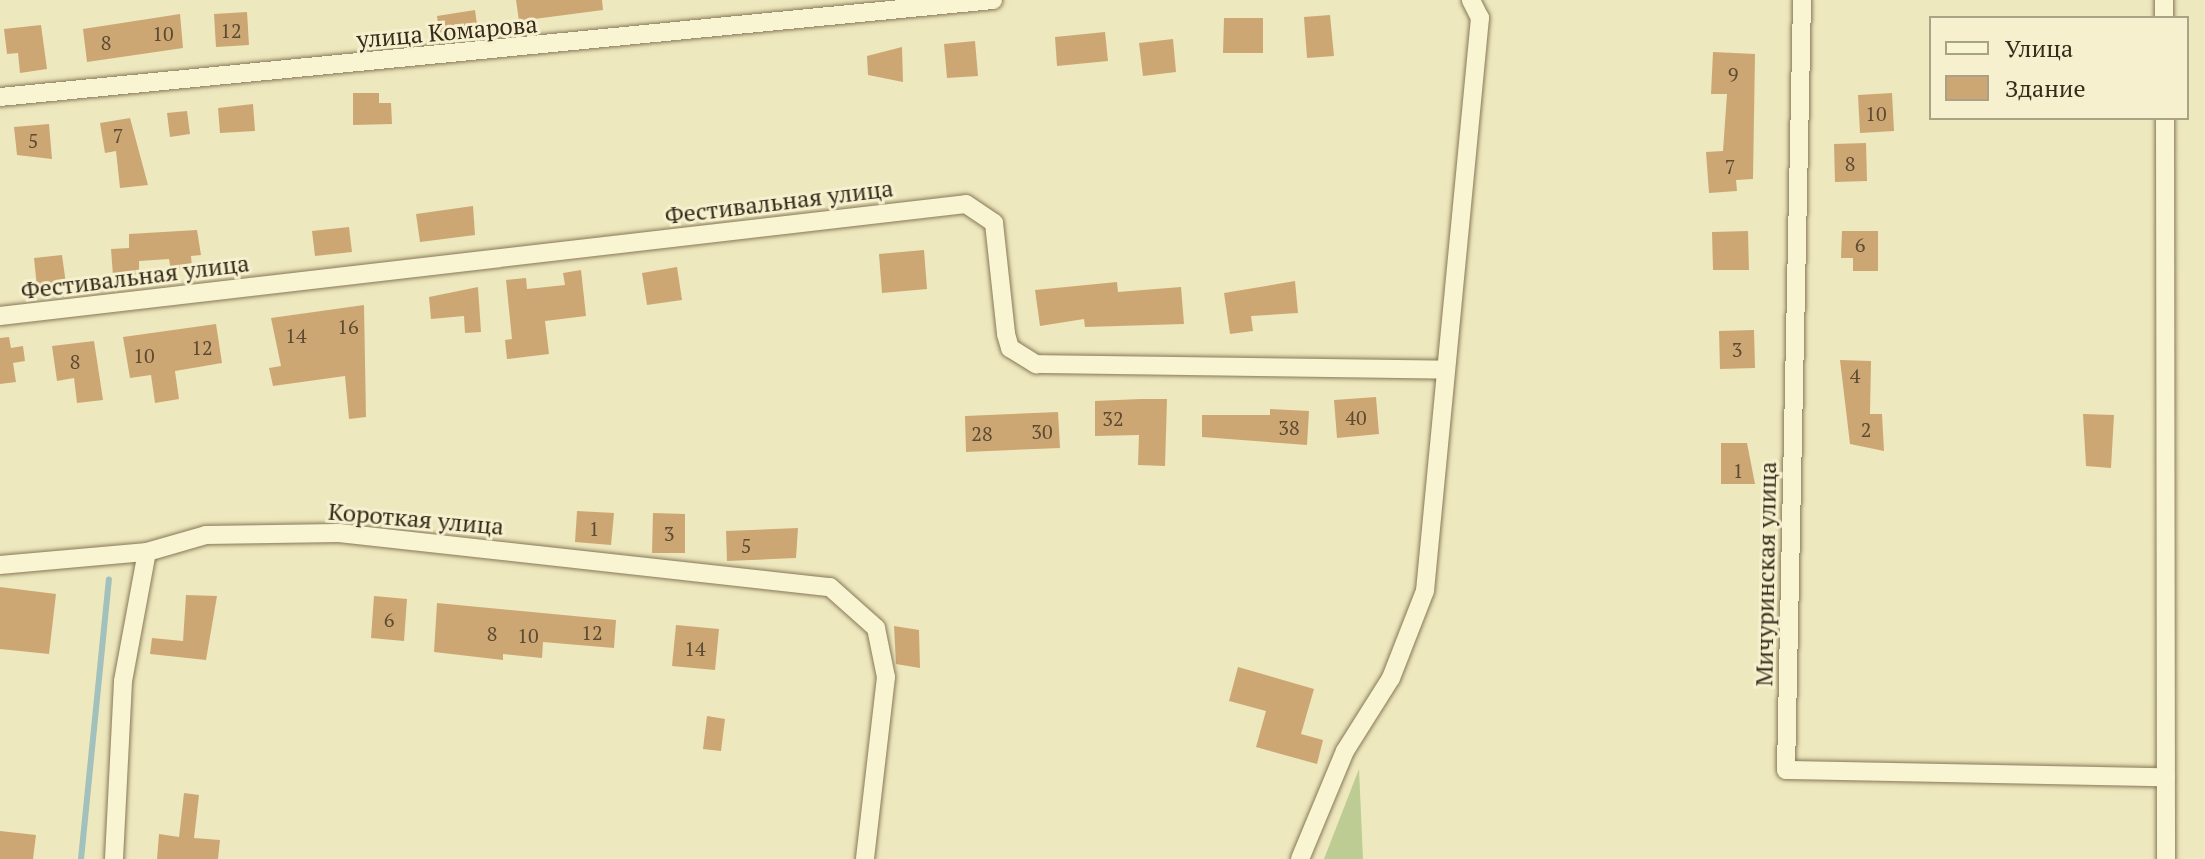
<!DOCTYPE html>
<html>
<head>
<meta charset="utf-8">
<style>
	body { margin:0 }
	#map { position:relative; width:2205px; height:859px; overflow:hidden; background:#eee8be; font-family:"PT Serif",serif }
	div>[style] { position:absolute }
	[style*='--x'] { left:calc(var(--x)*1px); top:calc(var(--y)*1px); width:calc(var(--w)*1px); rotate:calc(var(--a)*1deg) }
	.green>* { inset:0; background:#bccc92 }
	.stream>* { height:6px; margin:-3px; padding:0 3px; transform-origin:3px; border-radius:3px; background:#a2c0bc }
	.building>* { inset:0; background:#cda773 }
	.roads { filter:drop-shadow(0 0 2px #877857) drop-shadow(0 0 2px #877857) }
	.street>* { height:18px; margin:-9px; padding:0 9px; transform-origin:9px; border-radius:9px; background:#f9f4d1 }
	span { translate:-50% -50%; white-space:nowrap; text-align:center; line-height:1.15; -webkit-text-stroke:6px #f6f0ce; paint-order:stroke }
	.number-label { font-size:20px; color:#5c4b32 }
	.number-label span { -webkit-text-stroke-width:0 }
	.street-label { font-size:24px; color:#362c1c }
	.legend { position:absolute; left:1929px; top:16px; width:260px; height:104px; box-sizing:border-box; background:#f6f0ce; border:2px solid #a9a287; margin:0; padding:10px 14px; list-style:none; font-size:24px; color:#362c1c }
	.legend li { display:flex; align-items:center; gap:16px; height:40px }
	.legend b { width:40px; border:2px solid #a9a287 }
</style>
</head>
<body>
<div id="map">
	<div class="green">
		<div style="clip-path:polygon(1359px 769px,1363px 859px,1324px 859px)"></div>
	</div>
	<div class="stream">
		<div style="--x:81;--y:859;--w:281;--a:-84.3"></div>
	</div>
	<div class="building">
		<div style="clip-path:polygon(516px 0,602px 0,603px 10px,519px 21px)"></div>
		<div style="clip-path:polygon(475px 10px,478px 32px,440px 37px,437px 16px)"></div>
		<div style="clip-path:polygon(247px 12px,249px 45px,216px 47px,214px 14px)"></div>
		<div style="clip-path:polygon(180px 14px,183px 48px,87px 62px,83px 29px)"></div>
		<div style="clip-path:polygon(1330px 15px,1334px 56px,1307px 58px,1304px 17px)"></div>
		<div style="clip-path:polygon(1224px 18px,1263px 18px,1263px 53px,1223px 53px)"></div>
		<div style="clip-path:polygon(41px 25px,47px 69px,20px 73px,18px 53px,7px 54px,4px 29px)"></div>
		<div style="clip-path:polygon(1105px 32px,1108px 61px,1057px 66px,1055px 37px)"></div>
		<div style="clip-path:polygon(1173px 39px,1176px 72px,1143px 76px,1139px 43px)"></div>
		<div style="clip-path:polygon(975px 41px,978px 76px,947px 78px,944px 44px)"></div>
		<div style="clip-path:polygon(902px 47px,903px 82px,868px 75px,867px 56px)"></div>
		<div style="clip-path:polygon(1713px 52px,1755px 54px,1753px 179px,1736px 180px,1737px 191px,1709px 193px,1706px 152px,1723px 151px,1727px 94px,1711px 94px)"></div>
		<div style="clip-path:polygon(353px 93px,379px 93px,379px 103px,391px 103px,392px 124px,353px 125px)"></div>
		<div style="clip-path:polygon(1892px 93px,1894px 131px,1860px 133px,1858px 95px)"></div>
		<div style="clip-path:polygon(253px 104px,255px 131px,220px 133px,218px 108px)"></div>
		<div style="clip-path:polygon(187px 111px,190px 134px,170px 137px,167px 113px)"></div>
		<div style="clip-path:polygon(130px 118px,148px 185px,120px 188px,116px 151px,105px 153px,100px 123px)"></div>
		<div style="clip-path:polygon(49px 124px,52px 159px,17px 155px,14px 127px)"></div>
		<div style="clip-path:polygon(1866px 143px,1867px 181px,1835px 182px,1834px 144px)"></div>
		<div style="clip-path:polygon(473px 206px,475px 235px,420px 242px,416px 214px)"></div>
		<div style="clip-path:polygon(349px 227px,352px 252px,315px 256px,312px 231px)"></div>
		<div style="clip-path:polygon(197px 230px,201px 255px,191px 256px,192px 268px,171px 271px,169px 259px,139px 261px,139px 275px,113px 276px,111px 249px,129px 248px,129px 234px)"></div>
		<div style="clip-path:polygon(1748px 231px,1749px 270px,1713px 270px,1712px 232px)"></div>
		<div style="clip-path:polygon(1842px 231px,1878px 231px,1878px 271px,1853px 271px,1853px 258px,1841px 258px)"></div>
		<div style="clip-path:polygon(924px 250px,927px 289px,882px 293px,879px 254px)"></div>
		<div style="clip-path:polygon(62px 255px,66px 284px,37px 287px,34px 258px)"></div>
		<div style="clip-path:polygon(677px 267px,682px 300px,647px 305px,642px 273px)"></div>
		<div style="clip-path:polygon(581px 270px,586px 316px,545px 321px,549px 354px,507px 359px,505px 340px,512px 339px,506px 280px,526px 278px,527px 289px,565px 285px,563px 273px)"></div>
		<div style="clip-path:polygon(1295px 281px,1298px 313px,1251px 316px,1253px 331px,1230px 334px,1224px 293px)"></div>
		<div style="clip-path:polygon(1117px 282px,1118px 292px,1181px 287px,1184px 324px,1085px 327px,1084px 319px,1040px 326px,1035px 290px)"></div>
		<div style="clip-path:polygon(478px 287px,481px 332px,465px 333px,464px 316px,431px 319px,429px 297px)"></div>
		<div style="clip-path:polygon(364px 305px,366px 417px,349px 419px,345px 376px,273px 386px,269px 368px,281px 366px,271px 318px)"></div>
		<div style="clip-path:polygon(216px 324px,222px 363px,175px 371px,179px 399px,155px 403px,151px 375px,130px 378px,123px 337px)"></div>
		<div style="clip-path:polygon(1754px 330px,1755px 368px,1720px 369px,1719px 331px)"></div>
		<div style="clip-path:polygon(9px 337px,11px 348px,23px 346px,25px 361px,13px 363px,16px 382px,0 384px,0 338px)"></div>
		<div style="clip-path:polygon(94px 341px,103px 400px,77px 403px,74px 378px,57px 381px,52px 346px)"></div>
		<div style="clip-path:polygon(1840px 360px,1871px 361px,1870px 414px,1882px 414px,1884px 451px,1850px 444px)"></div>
		<div style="clip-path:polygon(1376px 397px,1379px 434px,1337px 438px,1334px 400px)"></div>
		<div style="clip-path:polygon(1140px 399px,1167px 399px,1165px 466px,1138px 465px,1139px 435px,1095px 436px,1095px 401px)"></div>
		<div style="clip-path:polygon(1270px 409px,1309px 411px,1307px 445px,1202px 437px,1202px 415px,1270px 415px)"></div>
		<div style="clip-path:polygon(1058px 412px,1060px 448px,966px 452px,965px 416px)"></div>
		<div style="clip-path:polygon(2083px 414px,2114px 415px,2111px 468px,2086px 466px)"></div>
		<div style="clip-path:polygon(1721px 443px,1747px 443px,1755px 484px,1721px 484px)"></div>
		<div style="clip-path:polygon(577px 511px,614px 513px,611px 545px,575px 542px)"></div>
		<div style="clip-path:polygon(653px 513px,685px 514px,685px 553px,652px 553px)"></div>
		<div style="clip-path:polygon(798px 528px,796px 558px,727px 561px,726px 531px)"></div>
		<div style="clip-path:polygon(0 587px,56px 594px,49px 654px,0 649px)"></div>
		<div style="clip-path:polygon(186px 595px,217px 596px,206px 660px,150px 654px,152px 638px,183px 641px)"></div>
		<div style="clip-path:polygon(374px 596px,407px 599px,404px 641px,371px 638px)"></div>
		<div style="clip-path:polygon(437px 603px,616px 620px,614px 648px,543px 642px,542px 658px,503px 654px,503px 660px,434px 652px)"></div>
		<div style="clip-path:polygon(676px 625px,719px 629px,715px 670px,672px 666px)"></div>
		<div style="clip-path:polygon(894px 626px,919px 630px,920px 668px,896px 664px)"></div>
		<div style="clip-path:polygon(1238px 667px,1314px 689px,1301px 734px,1323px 740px,1317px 764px,1256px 747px,1266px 711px,1229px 701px)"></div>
		<div style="clip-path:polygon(707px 716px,725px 719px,721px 751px,703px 749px)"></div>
		<div style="clip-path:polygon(184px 793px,199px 795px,194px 838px,220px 840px,218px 859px,157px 859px,159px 834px,179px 837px)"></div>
		<div style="clip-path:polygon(0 831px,36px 835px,33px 859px,0 859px)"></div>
	</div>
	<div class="roads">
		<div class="street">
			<div style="--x:1802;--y:0;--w:770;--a:91.19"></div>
			<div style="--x:1786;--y:770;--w:380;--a:1.1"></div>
			<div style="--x:2164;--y:0;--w:18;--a:90"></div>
			<div style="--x:0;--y:97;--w:998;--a:-5.58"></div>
			<div style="--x:2165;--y:118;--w:741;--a:89.92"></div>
			<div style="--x:0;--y:316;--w:972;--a:-6.61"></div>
			<div style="--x:966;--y:204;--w:34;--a:34"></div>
			<div style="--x:994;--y:223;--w:112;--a:83.8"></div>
			<div style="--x:1006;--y:334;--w:15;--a:74"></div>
			<div style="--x:1010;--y:348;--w:31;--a:32"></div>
			<div style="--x:1036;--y:364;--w:408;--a:0.8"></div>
			<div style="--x:0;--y:565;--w:148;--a:-5.1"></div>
			<div style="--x:147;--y:552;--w:61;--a:-16.1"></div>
			<div style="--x:206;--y:535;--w:133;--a:-0.9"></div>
			<div style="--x:339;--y:533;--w:494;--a:6.3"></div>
			<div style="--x:830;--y:587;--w:62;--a:41.7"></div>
			<div style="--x:876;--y:628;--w:50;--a:78.5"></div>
			<div style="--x:886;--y:677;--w:183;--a:96.6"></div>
			<div style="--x:114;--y:859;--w:178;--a:-87.1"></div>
			<div style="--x:123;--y:681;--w:131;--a:-79.5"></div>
			<div style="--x:1300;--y:859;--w:117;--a:-67.4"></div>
			<div style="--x:1345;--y:751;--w:86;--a:-57.8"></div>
			<div style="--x:1391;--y:678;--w:93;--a:-68.7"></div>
			<div style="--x:1425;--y:591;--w:576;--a:-84.52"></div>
			<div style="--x:1480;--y:18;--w:20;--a:-117"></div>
		</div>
	</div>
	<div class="number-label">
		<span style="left:231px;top:30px">12</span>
		<span style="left:163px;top:33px">10</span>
		<span style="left:106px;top:42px">8</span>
		<span style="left:1733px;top:74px">9</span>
		<span style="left:1876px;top:113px">10</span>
		<span style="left:118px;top:135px">7</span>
		<span style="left:33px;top:140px">5</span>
		<span style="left:1850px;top:163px">8</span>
		<span style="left:1730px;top:166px">7</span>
		<span style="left:1860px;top:244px">6</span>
		<span style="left:348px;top:326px">16</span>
		<span style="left:296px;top:335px">14</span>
		<span style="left:202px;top:347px">12</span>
		<span style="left:1737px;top:349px">3</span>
		<span style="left:144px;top:355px">10</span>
		<span style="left:75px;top:361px">8</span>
		<span style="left:1855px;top:375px">4</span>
		<span style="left:1356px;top:417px">40</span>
		<span style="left:1113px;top:418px">32</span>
		<span style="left:1289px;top:427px">38</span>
		<span style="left:1866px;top:429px">2</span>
		<span style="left:1042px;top:431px">30</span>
		<span style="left:982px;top:433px">28</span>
		<span style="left:1738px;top:470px">1</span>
		<span style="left:594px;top:528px">1</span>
		<span style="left:669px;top:533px">3</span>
		<span style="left:746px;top:545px">5</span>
		<span style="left:389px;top:619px">6</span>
		<span style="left:592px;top:632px">12</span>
		<span style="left:492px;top:633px">8</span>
		<span style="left:528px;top:635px">10</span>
		<span style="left:695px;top:648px">14</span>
	</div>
	<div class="street-label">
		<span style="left:447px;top:32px;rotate:-5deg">улица Комарова</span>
		<span style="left:779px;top:202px;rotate:-7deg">Фестивальная улица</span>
		<span style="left:135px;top:277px;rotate:-7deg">Фестивальная улица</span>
		<span style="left:416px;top:519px;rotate:5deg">Короткая улица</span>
		<span style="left:1766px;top:574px;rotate:-89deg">Мичуринская улица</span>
	</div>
	<ul class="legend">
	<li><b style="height:10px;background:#f9f4d1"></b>Улица</li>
	<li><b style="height:22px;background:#cda773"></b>Здание</li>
	</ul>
</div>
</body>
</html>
